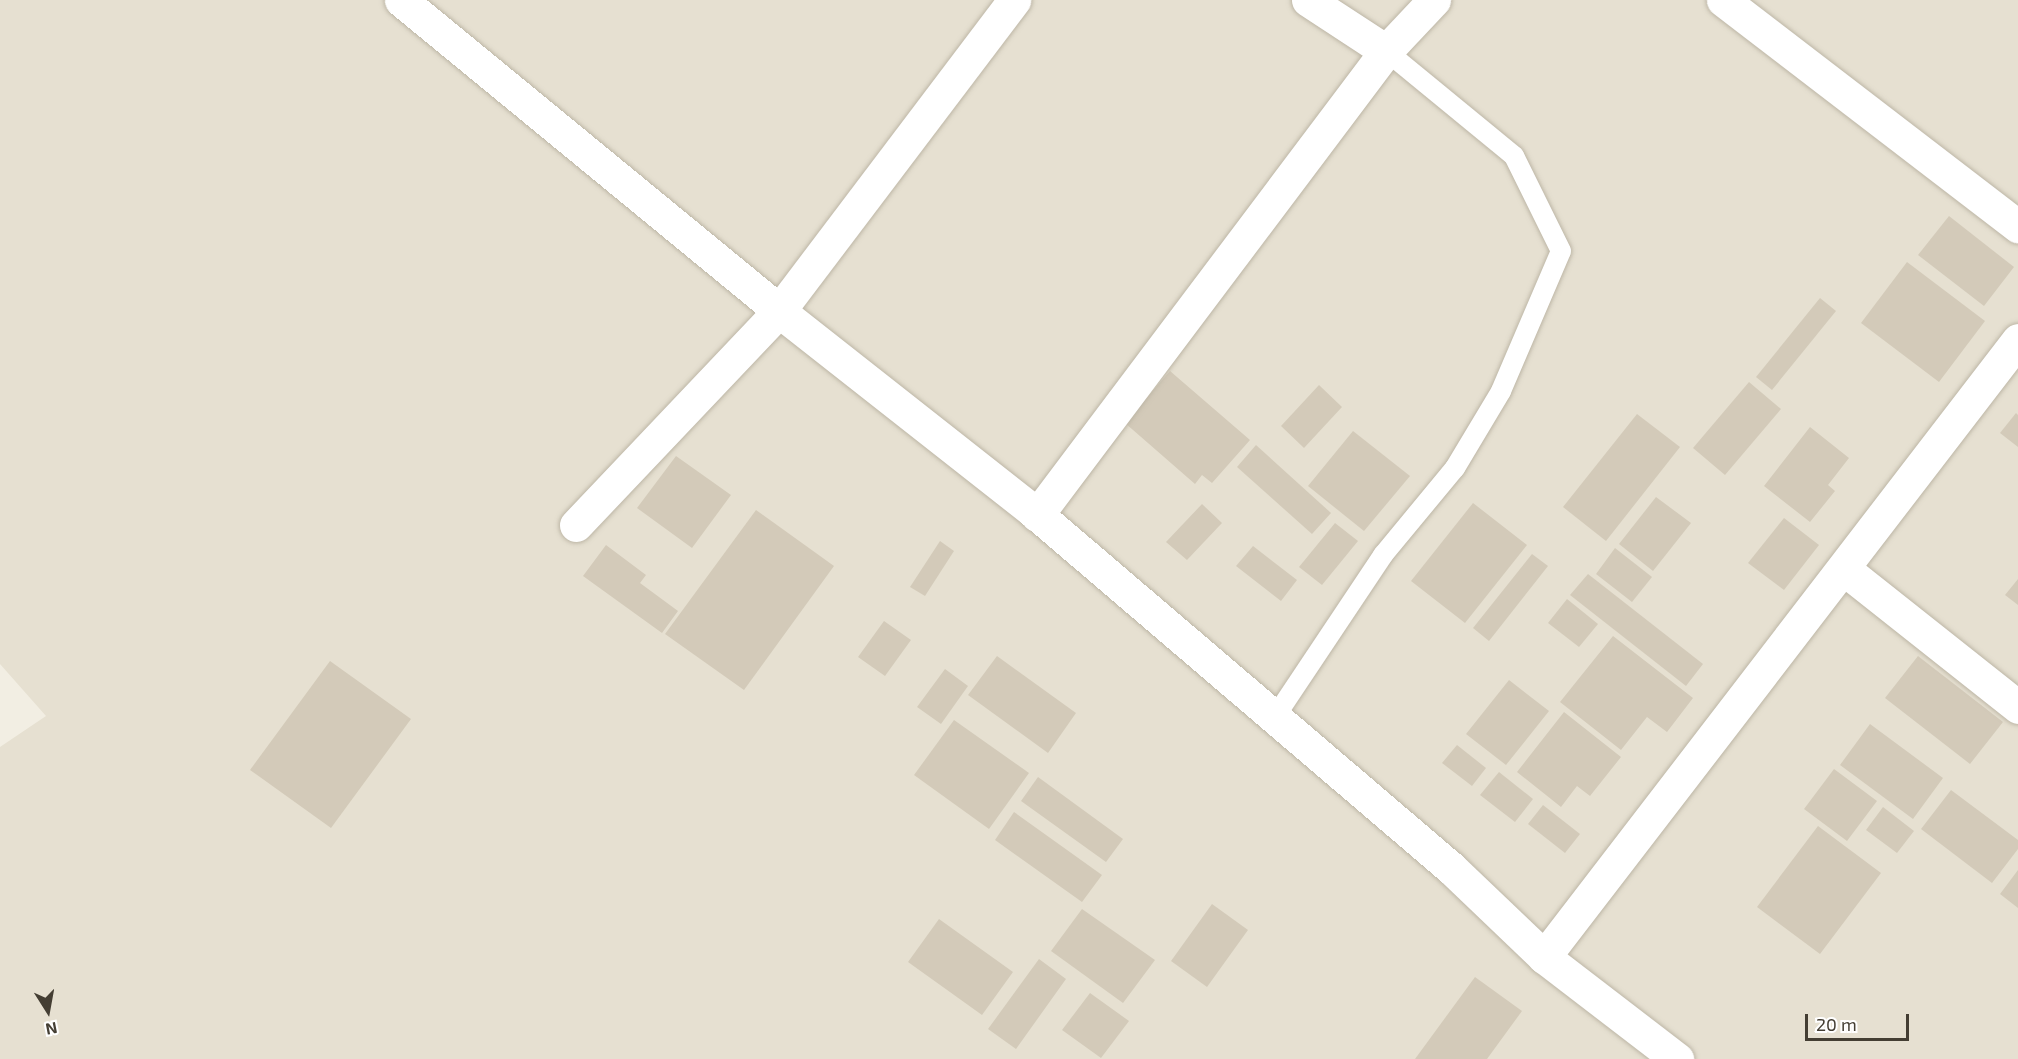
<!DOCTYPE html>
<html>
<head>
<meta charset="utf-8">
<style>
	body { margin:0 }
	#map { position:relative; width:2018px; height:1059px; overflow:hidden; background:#f2eee3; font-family:"Exo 2",sans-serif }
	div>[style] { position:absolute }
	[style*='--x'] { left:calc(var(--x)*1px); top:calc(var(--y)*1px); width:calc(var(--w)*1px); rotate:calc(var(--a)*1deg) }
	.residential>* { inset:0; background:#e6e0d1 }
	.building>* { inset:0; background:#d3cab9 }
	.roads { filter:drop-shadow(0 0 2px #bdb6a6) drop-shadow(0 0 2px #bdb6a6) }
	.lane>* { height:20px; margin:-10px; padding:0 10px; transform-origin:10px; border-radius:10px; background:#fff }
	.street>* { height:33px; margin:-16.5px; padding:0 16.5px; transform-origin:16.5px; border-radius:16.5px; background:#fff }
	span { translate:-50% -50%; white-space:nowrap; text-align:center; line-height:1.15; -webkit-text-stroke:4.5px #fff; paint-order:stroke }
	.north { position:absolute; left:18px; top:981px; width:60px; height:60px; -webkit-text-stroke:4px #fff; paint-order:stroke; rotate:169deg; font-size:16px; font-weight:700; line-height:24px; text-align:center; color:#443e33 }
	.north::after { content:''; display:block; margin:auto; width:21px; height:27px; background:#443e33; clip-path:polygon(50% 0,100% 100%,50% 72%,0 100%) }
	.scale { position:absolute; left:1805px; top:1014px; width:104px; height:27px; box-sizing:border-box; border:3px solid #443e33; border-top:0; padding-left:8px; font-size:18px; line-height:21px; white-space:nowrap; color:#443e33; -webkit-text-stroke:4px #fff; paint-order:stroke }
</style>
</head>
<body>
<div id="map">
	<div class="residential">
		<div style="clip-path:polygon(0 0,2018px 0,2018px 1059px,0 1059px,0 747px,46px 716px,0 664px)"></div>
	</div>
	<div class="building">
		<div style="clip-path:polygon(1949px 216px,2014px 267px,1984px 306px,1918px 255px)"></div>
		<div style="clip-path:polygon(1907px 262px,1985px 321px,1939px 382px,1861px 323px)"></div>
		<div style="clip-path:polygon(1820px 298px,1836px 311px,1772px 390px,1756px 377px)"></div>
		<div style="clip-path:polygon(1170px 371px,1250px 440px,1212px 483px,1202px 475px,1195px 484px,1125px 423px)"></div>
		<div style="clip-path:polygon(1749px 382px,1781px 409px,1725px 475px,1693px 448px)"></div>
		<div style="clip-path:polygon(1319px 385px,1342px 407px,1304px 448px,1281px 426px)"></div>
		<div style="clip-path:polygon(2016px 413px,2018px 415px,2018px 447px,2000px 433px)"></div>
		<div style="clip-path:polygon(1637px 414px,1680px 447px,1606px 541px,1563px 507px)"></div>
		<div style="clip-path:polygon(1810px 427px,1849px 458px,1828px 485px,1835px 491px,1810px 522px,1764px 486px)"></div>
		<div style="clip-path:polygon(1353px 431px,1410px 476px,1364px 531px,1308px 486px)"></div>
		<div style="clip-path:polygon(1256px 445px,1331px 513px,1312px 534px,1237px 467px)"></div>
		<div style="clip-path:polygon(676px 456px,731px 495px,692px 548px,637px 508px)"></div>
		<div style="clip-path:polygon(1656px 497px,1691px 523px,1653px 571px,1619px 544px)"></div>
		<div style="clip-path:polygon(1473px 503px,1527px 545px,1465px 623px,1411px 581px)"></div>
		<div style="clip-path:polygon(1202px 504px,1222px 523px,1187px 560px,1166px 542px)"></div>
		<div style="clip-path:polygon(756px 510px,834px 566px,744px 690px,665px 634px)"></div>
		<div style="clip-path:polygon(1784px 518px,1819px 545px,1784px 590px,1748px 563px)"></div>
		<div style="clip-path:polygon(1335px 523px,1358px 541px,1322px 585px,1299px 567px)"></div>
		<div style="clip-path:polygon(940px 541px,954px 551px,925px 596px,910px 587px)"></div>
		<div style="clip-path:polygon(606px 545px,646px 575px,640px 583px,678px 611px,662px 633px,583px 576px)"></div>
		<div style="clip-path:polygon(1253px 546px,1297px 580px,1281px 601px,1236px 566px)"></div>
		<div style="clip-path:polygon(1615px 548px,1652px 577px,1632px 602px,1596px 574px)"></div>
		<div style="clip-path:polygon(1532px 554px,1548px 566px,1489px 641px,1473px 628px)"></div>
		<div style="clip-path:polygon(1588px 574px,1703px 664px,1686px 686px,1570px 595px)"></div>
		<div style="clip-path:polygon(2018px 579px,2018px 605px,2005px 595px)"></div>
		<div style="clip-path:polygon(1567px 599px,1598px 624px,1579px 647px,1548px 623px)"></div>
		<div style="clip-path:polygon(884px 621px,911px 640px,885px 676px,858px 657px)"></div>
		<div style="clip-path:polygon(1613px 636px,1693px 698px,1667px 732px,1647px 717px,1621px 750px,1560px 702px)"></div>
		<div style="clip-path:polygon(997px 656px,1076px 713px,1048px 753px,968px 695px)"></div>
		<div style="clip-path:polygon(1918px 656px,2003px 722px,1970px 764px,1885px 698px)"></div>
		<div style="clip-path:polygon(330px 661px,411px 719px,331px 828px,250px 770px)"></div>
		<div style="clip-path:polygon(945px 669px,968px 686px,941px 724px,917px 707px)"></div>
		<div style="clip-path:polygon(1509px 680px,1549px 711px,1506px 765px,1466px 734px)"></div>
		<div style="clip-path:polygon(1564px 712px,1621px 757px,1590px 796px,1577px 786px,1561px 807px,1517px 772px)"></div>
		<div style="clip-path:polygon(954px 720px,1029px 773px,989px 829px,914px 775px)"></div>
		<div style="clip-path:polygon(1870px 724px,1943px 778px,1913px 819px,1840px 765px)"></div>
		<div style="clip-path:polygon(1457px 745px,1486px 768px,1472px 786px,1442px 763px)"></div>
		<div style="clip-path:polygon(1834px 769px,1877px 801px,1847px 841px,1804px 809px)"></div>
		<div style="clip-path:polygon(1499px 772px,1533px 799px,1515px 822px,1480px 795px)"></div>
		<div style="clip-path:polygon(1038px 777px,1123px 839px,1106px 862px,1021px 801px)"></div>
		<div style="clip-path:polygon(1951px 790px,2018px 840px,2018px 849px,1992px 883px,1921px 829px)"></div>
		<div style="clip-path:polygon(1543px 805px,1580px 834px,1565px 853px,1528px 824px)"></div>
		<div style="clip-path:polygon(1883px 807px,1914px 831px,1897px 853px,1866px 830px)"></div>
		<div style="clip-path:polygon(1014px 812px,1102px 875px,1082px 902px,995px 840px)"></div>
		<div style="clip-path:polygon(1818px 826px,1881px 873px,1820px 954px,1757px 907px)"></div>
		<div style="clip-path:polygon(2018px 870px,2018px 908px,2000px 894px)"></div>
		<div style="clip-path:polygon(1212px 904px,1248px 930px,1207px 987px,1171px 961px)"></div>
		<div style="clip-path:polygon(1082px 909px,1155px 960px,1123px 1003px,1051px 951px)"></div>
		<div style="clip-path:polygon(939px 919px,1013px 972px,982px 1015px,908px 962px)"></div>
		<div style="clip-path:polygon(1039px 959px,1066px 979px,1016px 1049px,988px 1029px)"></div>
		<div style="clip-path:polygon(1475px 977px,1522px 1011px,1487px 1059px,1415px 1059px)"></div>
		<div style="clip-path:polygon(1090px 993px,1129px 1021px,1101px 1058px,1062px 1030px)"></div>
	</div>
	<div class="roads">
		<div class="lane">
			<div style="--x:1275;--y:717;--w:195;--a:-56.3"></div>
			<div style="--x:1383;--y:555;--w:113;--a:-50.4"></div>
			<div style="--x:1455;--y:468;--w:90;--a:-59.1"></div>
			<div style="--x:1501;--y:391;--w:152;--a:-66.8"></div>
			<div style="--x:1561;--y:251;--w:106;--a:-116.3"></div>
			<div style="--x:1514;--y:156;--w:166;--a:-140.6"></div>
		</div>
		<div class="street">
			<div style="--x:401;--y:0;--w:489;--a:39.4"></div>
			<div style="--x:779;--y:311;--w:322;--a:38.2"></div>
			<div style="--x:1032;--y:510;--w:551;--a:40.51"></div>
			<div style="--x:1451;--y:868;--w:129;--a:43.7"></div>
			<div style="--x:1544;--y:957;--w:168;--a:37.5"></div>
			<div style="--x:1308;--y:0;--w:93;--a:33.2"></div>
			<div style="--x:1723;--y:0;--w:372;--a:37.5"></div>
			<div style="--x:1037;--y:515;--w:581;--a:-53.05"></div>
			<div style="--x:1386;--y:51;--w:70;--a:-46.7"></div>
			<div style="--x:576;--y:525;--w:295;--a:-46.5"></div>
			<div style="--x:779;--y:311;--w:390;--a:-52.9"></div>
			<div style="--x:1844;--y:569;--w:222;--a:38.4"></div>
			<div style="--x:1544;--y:957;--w:778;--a:-52.47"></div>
		</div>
	</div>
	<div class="north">N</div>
	<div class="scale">20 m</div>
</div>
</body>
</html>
